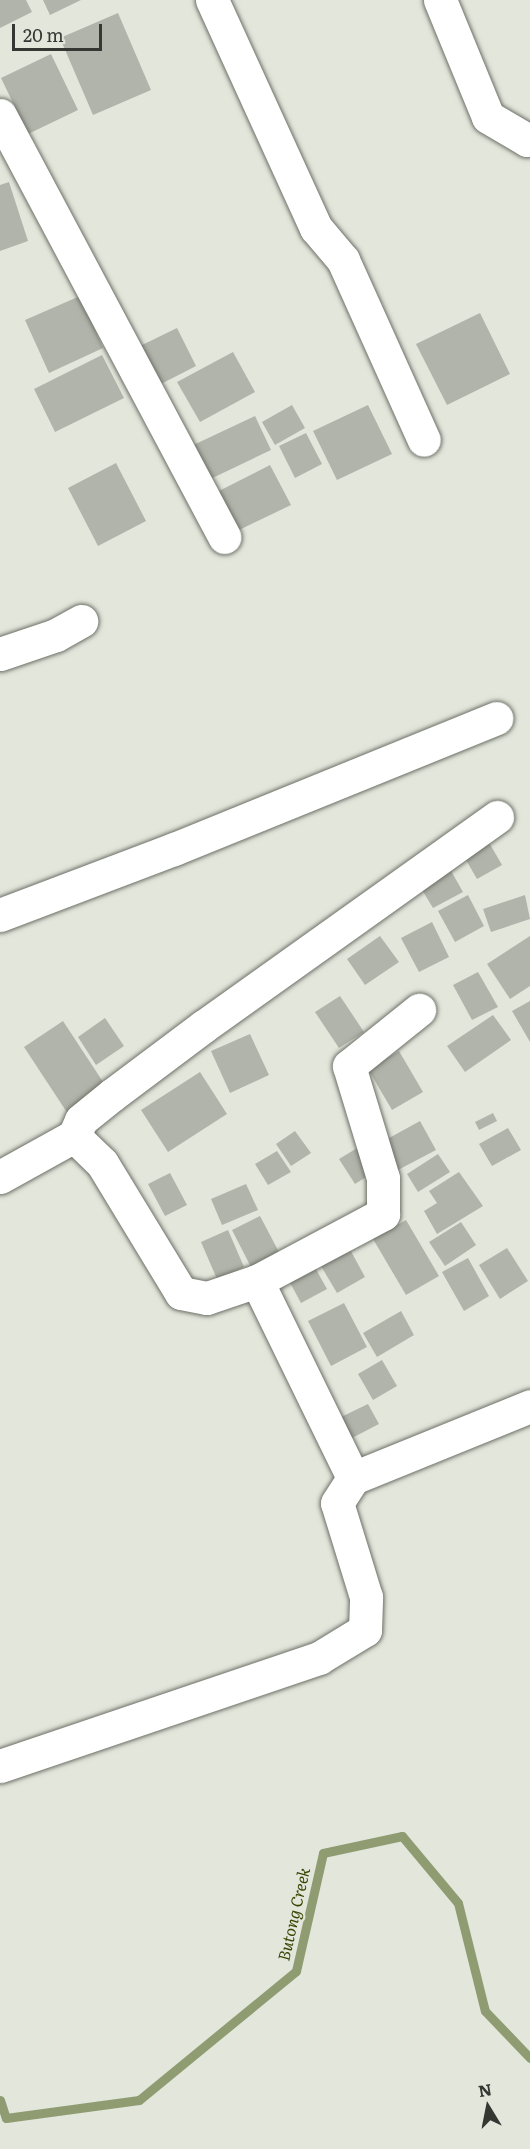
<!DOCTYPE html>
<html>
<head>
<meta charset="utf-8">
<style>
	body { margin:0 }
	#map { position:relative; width:530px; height:2149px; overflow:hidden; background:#e2e6db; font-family:Literata,serif }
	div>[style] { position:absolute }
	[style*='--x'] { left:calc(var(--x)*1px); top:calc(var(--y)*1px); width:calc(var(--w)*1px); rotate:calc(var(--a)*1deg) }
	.stream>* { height:9px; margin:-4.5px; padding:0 4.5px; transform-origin:4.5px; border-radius:4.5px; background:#8f9c72 }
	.building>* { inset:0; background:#b0b4aa }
	.roads { filter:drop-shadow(0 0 2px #6d7067) drop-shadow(0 0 2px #6d7067) }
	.minor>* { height:33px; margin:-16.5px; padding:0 16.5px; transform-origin:16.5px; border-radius:16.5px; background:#fff }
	span { translate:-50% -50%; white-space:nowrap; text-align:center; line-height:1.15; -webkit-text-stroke:4.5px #e2e6db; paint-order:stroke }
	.water-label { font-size:16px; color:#374500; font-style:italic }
	.north { position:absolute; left:458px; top:2077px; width:60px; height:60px; -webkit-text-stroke:4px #e2e6db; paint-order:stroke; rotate:350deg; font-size:16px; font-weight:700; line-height:24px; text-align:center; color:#353733 }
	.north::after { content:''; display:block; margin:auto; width:21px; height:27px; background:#353733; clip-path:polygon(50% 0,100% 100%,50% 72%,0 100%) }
	.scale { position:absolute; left:12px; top:24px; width:90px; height:27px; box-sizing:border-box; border:3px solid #353733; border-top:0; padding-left:8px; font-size:18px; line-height:21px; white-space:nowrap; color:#353733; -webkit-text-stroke:4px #e2e6db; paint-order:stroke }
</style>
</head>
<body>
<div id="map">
	<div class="stream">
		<div style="--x:0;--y:2100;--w:19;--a:72"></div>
		<div style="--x:6;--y:2118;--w:134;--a:-7.7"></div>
		<div style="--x:139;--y:2100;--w:203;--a:-39.4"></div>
		<div style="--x:296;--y:1971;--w:121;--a:-77.1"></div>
		<div style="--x:323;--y:1853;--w:81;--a:-12.1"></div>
		<div style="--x:402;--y:1836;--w:87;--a:50.1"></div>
		<div style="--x:458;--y:1903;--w:111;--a:76"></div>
		<div style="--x:485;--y:2011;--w:65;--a:46.2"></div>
	</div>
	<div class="building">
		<div style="clip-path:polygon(0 0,26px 0,32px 12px,0 28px)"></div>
		<div style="clip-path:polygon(43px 0,81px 0,50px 15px)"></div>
		<div style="clip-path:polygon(118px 13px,151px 90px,93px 115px,60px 38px)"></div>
		<div style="clip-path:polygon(51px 54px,78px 110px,28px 134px,1px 78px)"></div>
		<div style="clip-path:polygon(9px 182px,28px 241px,0 251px,0 185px)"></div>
		<div style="clip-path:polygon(80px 296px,103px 348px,49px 373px,25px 320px)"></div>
		<div style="clip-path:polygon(480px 313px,510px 374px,447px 405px,416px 344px)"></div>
		<div style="clip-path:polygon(177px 328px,196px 366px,157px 386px,138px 347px)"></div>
		<div style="clip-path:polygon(233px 352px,255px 392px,200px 422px,177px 382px)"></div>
		<div style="clip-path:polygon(102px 355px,124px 398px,55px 432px,34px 389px)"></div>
		<div style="clip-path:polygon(292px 405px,305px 428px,275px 445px,262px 422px)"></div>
		<div style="clip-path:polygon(368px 405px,392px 454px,337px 480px,313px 431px)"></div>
		<div style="clip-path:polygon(255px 416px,271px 450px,204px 482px,187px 448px)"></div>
		<div style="clip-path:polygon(306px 433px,322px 464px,295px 478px,279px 446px)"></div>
		<div style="clip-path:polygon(116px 463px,146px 521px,98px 546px,68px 488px)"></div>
		<div style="clip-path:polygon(270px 465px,291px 505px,235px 532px,215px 493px)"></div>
		<div style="clip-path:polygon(487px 839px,502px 865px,477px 879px,462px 853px)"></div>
		<div style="clip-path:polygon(446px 862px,463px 892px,433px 908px,416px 880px)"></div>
		<div style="clip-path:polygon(468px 895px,484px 926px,455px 942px,438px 911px)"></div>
		<div style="clip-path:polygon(525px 895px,530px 919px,491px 932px,483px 909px)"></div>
		<div style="clip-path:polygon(432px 922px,449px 957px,419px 972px,401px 938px)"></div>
		<div style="clip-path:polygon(380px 936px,399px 962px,365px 985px,347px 959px)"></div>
		<div style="clip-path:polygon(530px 936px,530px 986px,510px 999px,487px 964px)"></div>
		<div style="clip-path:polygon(478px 972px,498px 1007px,472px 1020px,453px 985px)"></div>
		<div style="clip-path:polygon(340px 996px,364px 1032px,339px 1048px,315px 1012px)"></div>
		<div style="clip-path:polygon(530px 1001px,530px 1042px,512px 1011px)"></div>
		<div style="clip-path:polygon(493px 1015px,511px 1040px,465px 1072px,447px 1046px)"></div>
		<div style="clip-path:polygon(105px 1018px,124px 1046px,96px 1065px,78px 1037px)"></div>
		<div style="clip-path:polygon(63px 1021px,109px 1091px,70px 1117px,24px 1047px)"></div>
		<div style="clip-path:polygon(250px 1034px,269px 1075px,230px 1093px,211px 1051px)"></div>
		<div style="clip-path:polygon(399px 1051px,423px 1092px,392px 1110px,368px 1069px)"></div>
		<div style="clip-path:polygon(200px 1072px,227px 1114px,168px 1152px,141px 1110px)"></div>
		<div style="clip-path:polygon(493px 1113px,497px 1121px,479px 1130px,475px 1122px)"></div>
		<div style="clip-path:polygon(420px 1121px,436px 1150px,396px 1171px,380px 1143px)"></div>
		<div style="clip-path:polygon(508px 1128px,521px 1150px,492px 1166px,479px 1144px)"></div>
		<div style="clip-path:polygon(295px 1131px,311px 1153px,291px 1166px,276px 1144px)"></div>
		<div style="clip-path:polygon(359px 1147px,374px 1172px,355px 1184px,339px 1159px)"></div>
		<div style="clip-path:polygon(277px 1151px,291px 1172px,268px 1185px,255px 1164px)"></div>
		<div style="clip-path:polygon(438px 1154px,450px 1172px,418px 1192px,407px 1174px)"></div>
		<div style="clip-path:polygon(459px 1172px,483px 1206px,437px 1234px,424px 1211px,437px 1203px,429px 1191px)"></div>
		<div style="clip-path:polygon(170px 1173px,187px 1205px,165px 1216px,148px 1184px)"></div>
		<div style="clip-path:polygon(246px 1184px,258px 1210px,222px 1225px,211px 1199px)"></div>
		<div style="clip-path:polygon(260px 1216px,281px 1256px,253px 1271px,232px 1230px)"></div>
		<div style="clip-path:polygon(406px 1220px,439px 1276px,406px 1295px,373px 1239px)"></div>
		<div style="clip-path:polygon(461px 1222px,476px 1245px,445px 1266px,429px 1242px)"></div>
		<div style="clip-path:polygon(228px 1230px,244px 1267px,217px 1279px,201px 1242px)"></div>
		<div style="clip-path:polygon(347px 1244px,365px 1277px,337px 1293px,318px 1261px)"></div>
		<div style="clip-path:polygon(507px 1248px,528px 1281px,500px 1299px,479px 1265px)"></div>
		<div style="clip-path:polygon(468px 1258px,489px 1296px,464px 1311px,442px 1272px)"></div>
		<div style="clip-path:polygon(313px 1264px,327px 1289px,301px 1303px,287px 1277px)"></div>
		<div style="clip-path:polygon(344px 1303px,367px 1347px,331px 1366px,308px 1321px)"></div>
		<div style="clip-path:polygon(401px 1311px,414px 1335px,377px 1357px,363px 1333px)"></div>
		<div style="clip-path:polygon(382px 1360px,397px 1386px,373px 1400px,358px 1374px)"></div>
		<div style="clip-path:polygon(368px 1404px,379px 1424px,350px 1439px,339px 1418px)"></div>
	</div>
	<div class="roads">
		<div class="minor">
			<div style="--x:212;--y:0;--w:251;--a:65.5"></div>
			<div style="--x:316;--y:228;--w:42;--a:49.8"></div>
			<div style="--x:343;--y:260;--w:197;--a:65.8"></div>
			<div style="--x:440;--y:0;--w:126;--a:67.7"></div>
			<div style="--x:488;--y:117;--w:45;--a:30.5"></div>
			<div style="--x:527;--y:140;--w:3;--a:-18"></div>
			<div style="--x:0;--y:115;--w:478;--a:62"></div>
			<div style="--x:0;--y:654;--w:59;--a:-18.7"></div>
			<div style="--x:56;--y:635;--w:29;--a:-29"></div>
			<div style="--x:0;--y:915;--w:186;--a:-20.8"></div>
			<div style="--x:174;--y:849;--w:348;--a:-22.1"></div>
			<div style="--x:74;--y:1136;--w:17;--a:-66"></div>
			<div style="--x:81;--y:1120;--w:40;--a:-39"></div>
			<div style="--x:112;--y:1095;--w:115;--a:-36.9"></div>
			<div style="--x:204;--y:1026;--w:360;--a:-35.5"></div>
			<div style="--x:0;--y:1177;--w:85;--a:-29"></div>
			<div style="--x:74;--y:1136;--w:39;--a:44"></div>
			<div style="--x:102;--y:1163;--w:152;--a:58.7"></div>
			<div style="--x:181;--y:1293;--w:26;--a:11"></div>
			<div style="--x:207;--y:1298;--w:53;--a:-18.8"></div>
			<div style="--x:257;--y:1281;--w:219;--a:64"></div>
			<div style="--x:257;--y:1281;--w:143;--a:-28"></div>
			<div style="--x:383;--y:1214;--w:36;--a:-90"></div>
			<div style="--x:383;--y:1178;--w:117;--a:-106.9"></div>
			<div style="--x:349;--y:1066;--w:90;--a:-38.7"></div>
			<div style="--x:0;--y:1766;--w:337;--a:-18.7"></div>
			<div style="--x:319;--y:1658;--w:54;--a:-31.3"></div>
			<div style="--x:365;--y:1630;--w:33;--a:-88"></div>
			<div style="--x:366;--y:1597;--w:98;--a:-107.1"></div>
			<div style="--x:337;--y:1503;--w:30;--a:-57"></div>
			<div style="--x:353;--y:1478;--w:191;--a:-22.1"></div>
		</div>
	</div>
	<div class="water-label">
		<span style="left:293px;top:1914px;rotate:-77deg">Butong Creek</span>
	</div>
	<div class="north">N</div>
	<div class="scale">20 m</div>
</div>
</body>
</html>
